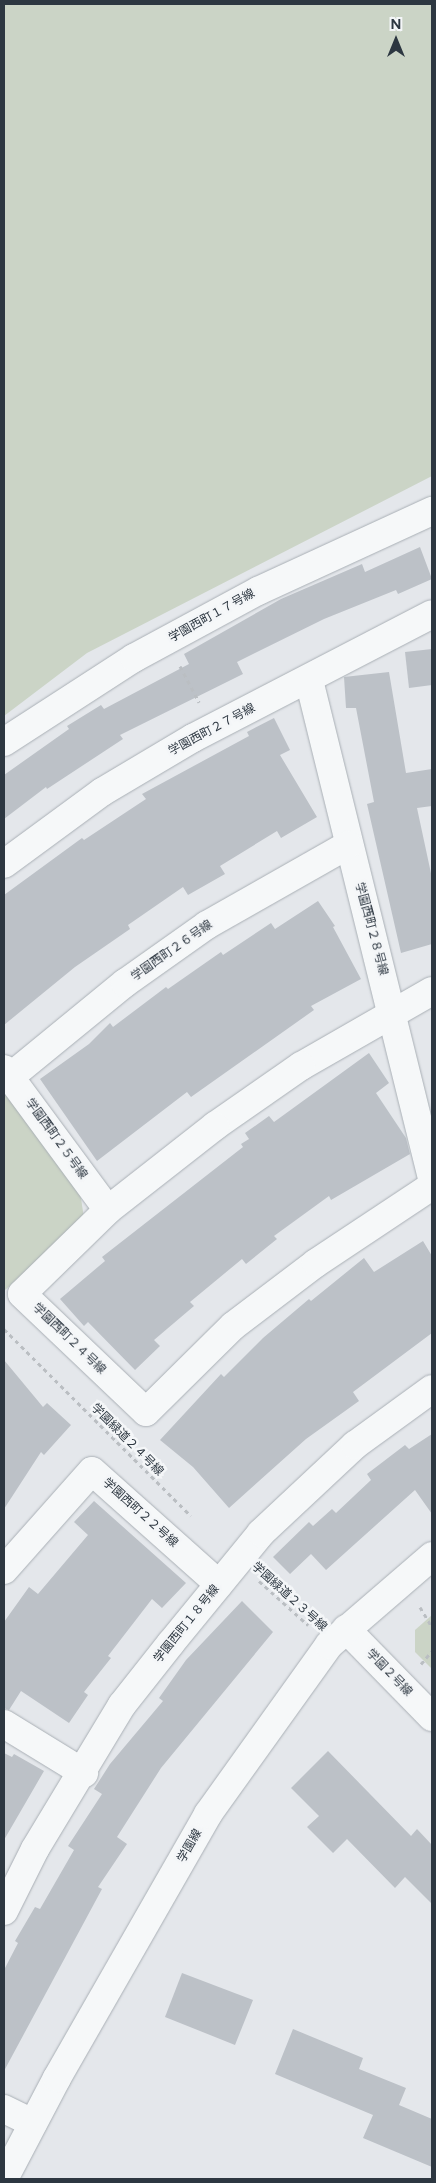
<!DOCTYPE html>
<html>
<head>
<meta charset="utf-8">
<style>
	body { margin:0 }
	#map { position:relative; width:436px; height:2183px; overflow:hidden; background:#e4e7eb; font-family:Figtree,"Noto Sans JP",sans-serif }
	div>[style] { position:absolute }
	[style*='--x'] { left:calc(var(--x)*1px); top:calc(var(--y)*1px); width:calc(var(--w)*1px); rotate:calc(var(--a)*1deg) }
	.green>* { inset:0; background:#cbd4c6 }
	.building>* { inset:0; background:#bcc1c7 }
	.path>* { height:3px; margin-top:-1.5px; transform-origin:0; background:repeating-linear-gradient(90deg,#babec2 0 4px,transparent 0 8px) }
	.roads { filter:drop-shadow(0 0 1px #a9afb5) drop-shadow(0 0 1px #a9afb5) }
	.minor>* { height:28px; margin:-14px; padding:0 14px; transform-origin:14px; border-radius:14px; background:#f6f8f9 }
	span { translate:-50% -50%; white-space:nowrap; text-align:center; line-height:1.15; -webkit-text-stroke:5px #f4f6f8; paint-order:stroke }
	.street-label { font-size:12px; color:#2d3741 }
	.frame { position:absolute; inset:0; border:5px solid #2d3741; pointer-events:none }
	.north { position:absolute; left:371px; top:15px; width:50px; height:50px; -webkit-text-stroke:4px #f4f6f8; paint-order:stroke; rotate:0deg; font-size:14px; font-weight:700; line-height:20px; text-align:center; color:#2d3741 }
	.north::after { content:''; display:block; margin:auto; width:18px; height:22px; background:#2d3741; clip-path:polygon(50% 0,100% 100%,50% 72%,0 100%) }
</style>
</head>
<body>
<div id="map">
	<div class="green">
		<div style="clip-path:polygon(4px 4px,432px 4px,432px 476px,87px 653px,4px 716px)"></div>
		<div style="clip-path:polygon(4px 1086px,80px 1192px,84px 1218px,4px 1291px)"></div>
		<div style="clip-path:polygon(432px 1615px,432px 1669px,415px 1652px,415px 1630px)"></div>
	</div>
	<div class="building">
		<div style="clip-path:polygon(420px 547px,432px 579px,398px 594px,396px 590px,324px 619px,237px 662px,243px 674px,120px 735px,123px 739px,47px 789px,46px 787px,4px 819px,4px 775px,69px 729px,67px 726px,101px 705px,104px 709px,189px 664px,184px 654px,281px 599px,362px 564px,365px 572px)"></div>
		<div style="clip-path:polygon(432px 649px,432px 685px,409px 688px,405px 652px)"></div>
		<div style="clip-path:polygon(389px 672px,406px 773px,432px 769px,432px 806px,417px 808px,432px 878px,432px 944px,401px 953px,367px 804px,374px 802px,356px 708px,346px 708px,344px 677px)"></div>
		<div style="clip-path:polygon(274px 718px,290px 750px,280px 755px,317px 817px,281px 838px,277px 831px,220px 866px,225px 874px,188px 895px,183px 887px,128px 925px,130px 929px,75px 967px,4px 1025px,4px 895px,82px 838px,84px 840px,146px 799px,142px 794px,249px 736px,247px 732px)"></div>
		<div style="clip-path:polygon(318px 901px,335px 926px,333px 927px,361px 979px,311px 1006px,314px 1010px,191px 1097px,187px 1092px,97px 1161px,40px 1079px,89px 1044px,110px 1023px,113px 1027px,166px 987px,168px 989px,221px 952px,223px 955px,271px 923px,275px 929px)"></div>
		<div style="clip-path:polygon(369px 1053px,389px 1083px,376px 1093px,406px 1138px,410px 1154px,331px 1200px,329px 1196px,274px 1236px,277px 1239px,246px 1264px,242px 1259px,190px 1302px,194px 1306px,154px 1340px,160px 1346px,135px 1370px,88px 1322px,84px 1326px,60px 1299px,105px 1261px,102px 1257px,243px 1147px,241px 1144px,249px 1139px,245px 1133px,269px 1116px,274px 1122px)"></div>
		<div style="clip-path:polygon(423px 1241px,432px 1256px,432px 1333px,353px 1392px,359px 1401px,306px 1439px,229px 1508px,193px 1467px,160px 1440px,221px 1374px,224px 1377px,263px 1338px,309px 1299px,311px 1301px,364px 1258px,374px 1272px)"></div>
		<div style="clip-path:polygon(4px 1360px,43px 1407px,47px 1403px,71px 1425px,44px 1455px,41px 1452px,4px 1509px)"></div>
		<div style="clip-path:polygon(432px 1434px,432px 1514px,415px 1490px,326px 1570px,311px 1554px,290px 1574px,273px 1557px,309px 1522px,313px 1526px,332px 1509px,336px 1513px,371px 1480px,367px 1474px,405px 1445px,409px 1449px)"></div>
		<div style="clip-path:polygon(94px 1501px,186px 1583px,162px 1608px,152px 1599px,108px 1656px,111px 1658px,84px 1692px,88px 1695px,69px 1723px,21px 1691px,9px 1710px,4px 1708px,4px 1622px,29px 1587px,38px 1594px,88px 1535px,74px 1522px)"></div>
		<div style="clip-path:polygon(242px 1601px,273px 1632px,161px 1768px,117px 1837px,127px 1844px,98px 1887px,102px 1889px,4px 2071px,4px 1970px,18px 1943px,15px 1941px,35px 1907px,40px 1909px,74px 1850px,68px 1846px,102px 1794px,94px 1789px,110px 1764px,163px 1701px,159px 1698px,186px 1660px)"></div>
		<div style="clip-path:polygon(328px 1751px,411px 1836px,417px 1829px,432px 1845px,432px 1904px,405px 1877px,395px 1888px,347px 1839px,333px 1853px,307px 1827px,319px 1816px,291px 1788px)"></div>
		<div style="clip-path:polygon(4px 1753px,12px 1757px,14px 1754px,44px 1771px,4px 1840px)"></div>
		<div style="clip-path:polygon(182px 1973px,253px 2000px,235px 2045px,165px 2017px)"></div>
		<div style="clip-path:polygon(293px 2029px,363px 2058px,359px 2069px,406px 2088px,399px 2105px,432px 2119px,432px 2167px,363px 2138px,373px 2115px,275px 2074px)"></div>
	</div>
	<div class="path">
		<div style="--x:180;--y:666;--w:41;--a:62.2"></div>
		<div style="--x:4;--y:1329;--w:264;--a:45"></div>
		<div style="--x:259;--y:1581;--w:66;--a:41.9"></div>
		<div style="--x:420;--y:1607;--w:23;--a:59"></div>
		<div style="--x:421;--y:1664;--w:17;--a:-50"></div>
	</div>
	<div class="roads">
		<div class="minor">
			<div style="--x:309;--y:680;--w:513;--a:76.13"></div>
			<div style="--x:4;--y:742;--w:155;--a:-32.9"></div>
			<div style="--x:134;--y:658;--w:141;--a:-28.4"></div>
			<div style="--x:258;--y:591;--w:192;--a:-24.7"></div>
			<div style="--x:4;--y:864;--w:122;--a:-36.3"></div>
			<div style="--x:102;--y:792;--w:106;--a:-30.7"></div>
			<div style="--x:193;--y:738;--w:269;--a:-27.4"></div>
			<div style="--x:432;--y:991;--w:151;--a:150.2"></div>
			<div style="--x:301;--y:1066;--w:105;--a:145.1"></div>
			<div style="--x:215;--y:1126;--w:136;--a:141.9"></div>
			<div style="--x:108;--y:1210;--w:120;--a:135.7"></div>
			<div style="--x:22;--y:1294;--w:171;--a:43.6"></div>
			<div style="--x:146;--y:1412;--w:122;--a:-44.7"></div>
			<div style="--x:233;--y:1326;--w:104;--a:-37.2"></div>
			<div style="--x:316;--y:1263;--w:139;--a:-33.6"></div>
			<div style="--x:4;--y:1069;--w:175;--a:53.6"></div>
			<div style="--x:10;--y:1077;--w:149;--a:-39.3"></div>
			<div style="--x:125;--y:983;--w:100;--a:-35.3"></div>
			<div style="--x:207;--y:925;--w:162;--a:-29.6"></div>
			<div style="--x:4;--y:1570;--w:132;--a:-48.4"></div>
			<div style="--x:92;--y:1471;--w:170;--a:41.7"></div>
			<div style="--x:346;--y:1629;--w:123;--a:45.7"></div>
			<div style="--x:4;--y:1724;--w:94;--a:31.5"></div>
			<div style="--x:4;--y:1911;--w:69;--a:-63.4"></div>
			<div style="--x:35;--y:1849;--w:168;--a:-58.9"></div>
			<div style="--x:122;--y:1705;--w:79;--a:-51.7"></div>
			<div style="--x:171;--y:1643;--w:142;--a:-50.7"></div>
			<div style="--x:261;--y:1533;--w:129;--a:-43.1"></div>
			<div style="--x:355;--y:1445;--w:95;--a:-36"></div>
			<div style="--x:4;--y:2109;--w:32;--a:26"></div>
			<div style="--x:4;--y:2179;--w:114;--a:-62.3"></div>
			<div style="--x:57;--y:2078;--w:304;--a:-60.2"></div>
			<div style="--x:208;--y:1814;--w:208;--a:-54.4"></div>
			<div style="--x:329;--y:1645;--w:136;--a:-40.8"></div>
		</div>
	</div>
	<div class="street-label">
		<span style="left:212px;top:616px;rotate:-29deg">学園西町１７号線</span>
		<span style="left:212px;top:730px;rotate:-28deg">学園西町２７号線</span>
		<span style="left:371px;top:929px;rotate:75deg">学園西町２８号線</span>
		<span style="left:172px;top:951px;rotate:-35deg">学園西町２６号線</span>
		<span style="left:56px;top:1139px;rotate:54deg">学園西町２５号線</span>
		<span style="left:69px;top:1339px;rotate:44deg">学園西町２４号線</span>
		<span style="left:127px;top:1440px;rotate:45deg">学園緑道２４号線</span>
		<span style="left:140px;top:1513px;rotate:42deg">学園西町２２号線</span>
		<span style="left:289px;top:1597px;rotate:42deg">学園緑道２３号線</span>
		<span style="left:187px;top:1624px;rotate:-51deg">学園西町１８号線</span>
		<span style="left:389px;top:1673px;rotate:46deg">学園２号線</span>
		<span style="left:190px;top:1846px;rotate:-60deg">学園線</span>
	</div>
	<div class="frame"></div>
	<div class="north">N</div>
</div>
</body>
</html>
